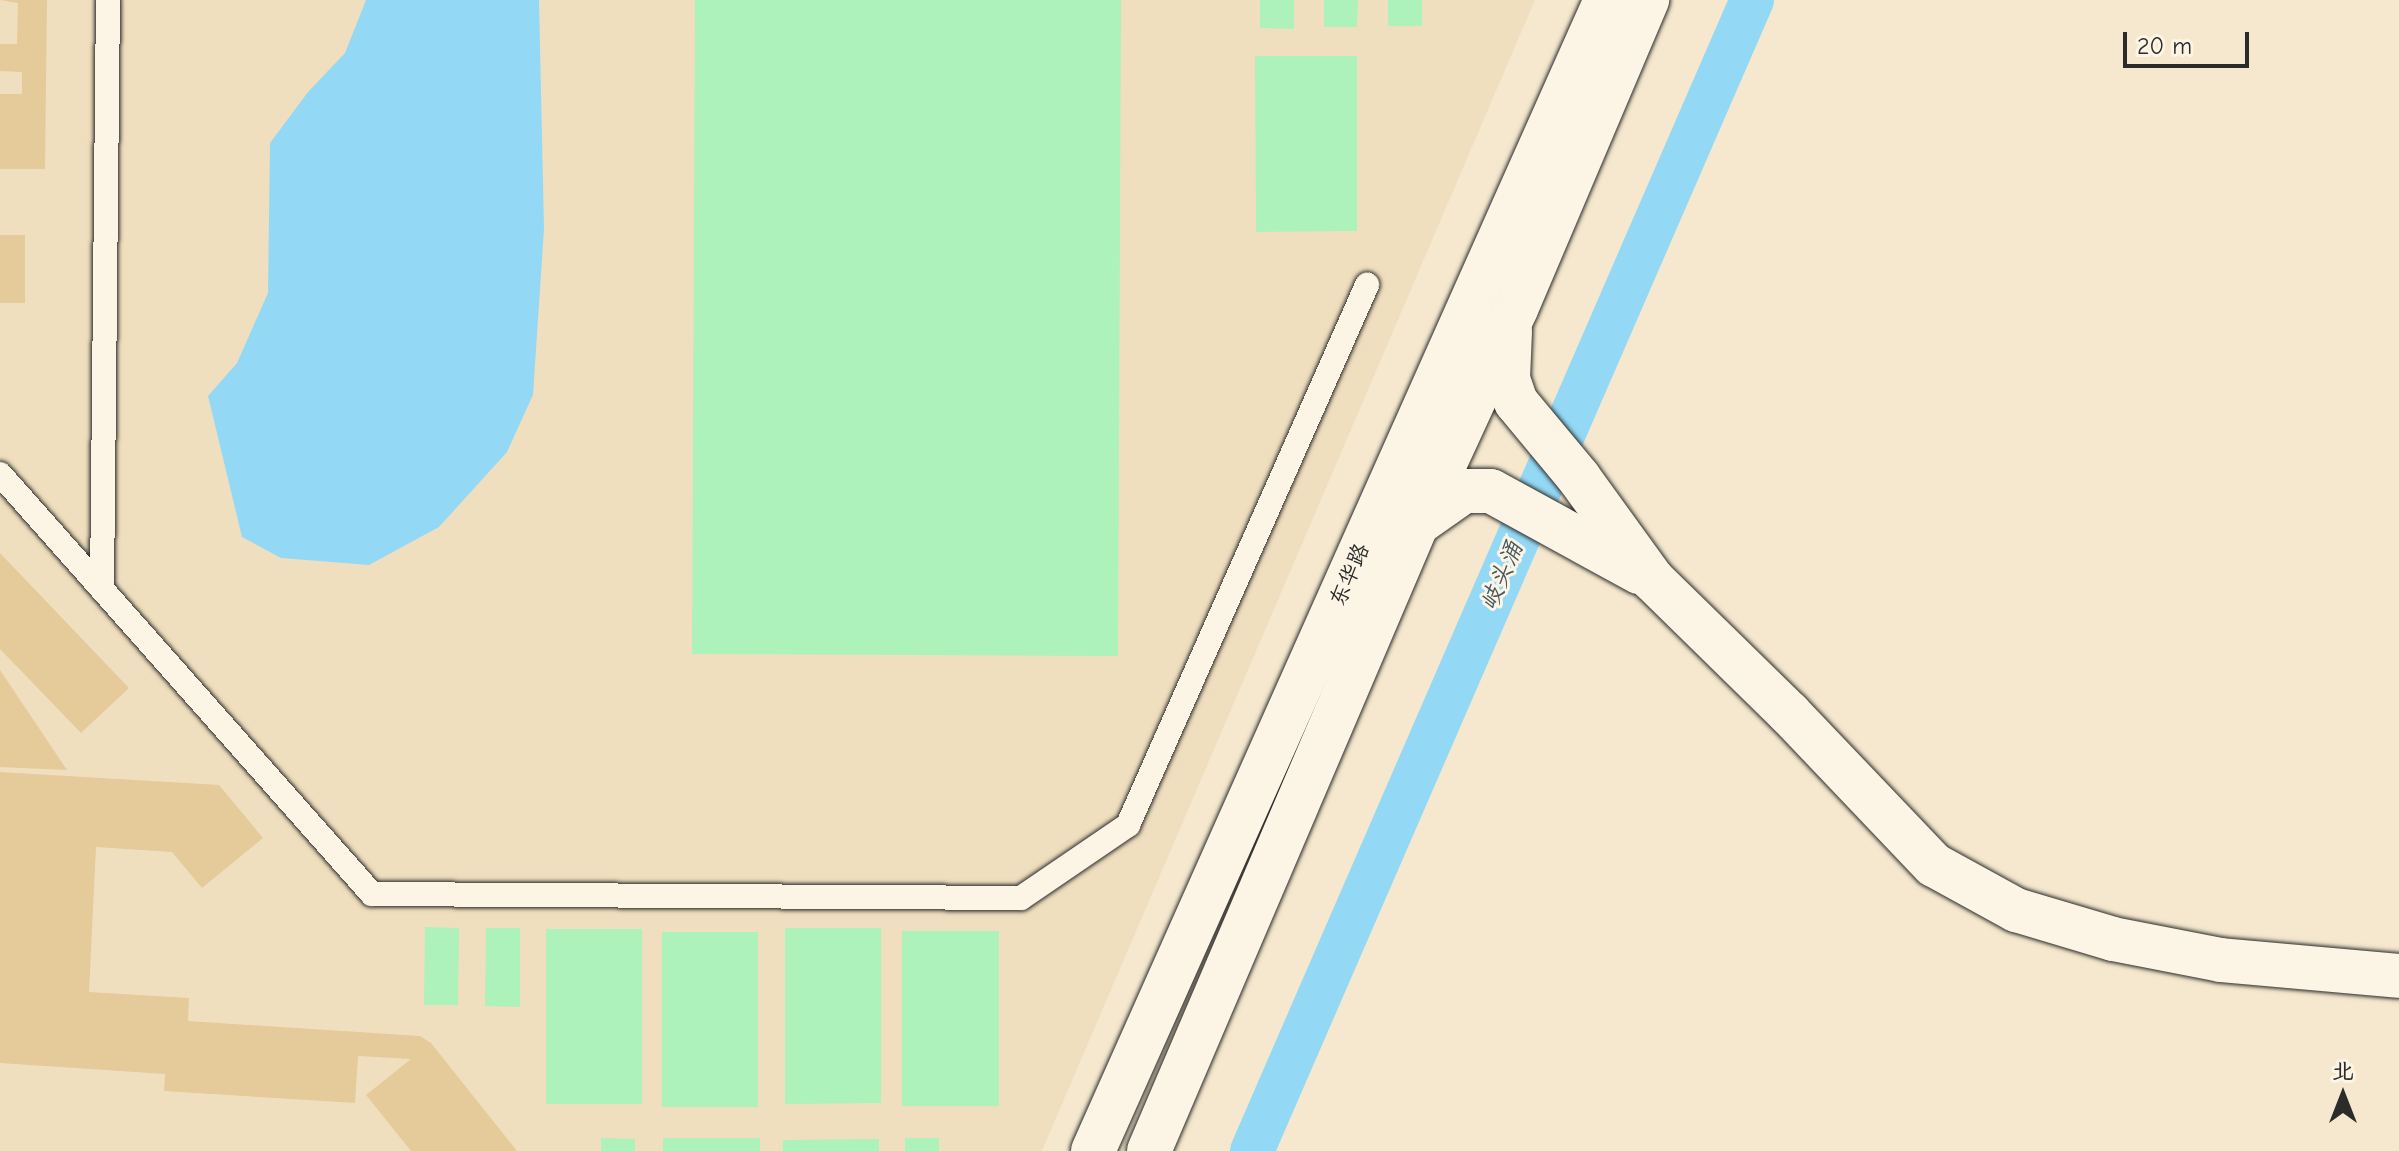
<!DOCTYPE html>
<html>
<head>
<meta charset="utf-8">
<style>
	body { margin:0 }
	#map { position:relative; width:2399px; height:1151px; overflow:hidden; background:#f5e8ce; font-family:"Comic Neue","LXGW WenKai TC",sans-serif }
	div>[style] { position:absolute }
	[style*='--x'] { left:calc(var(--x)*1px); top:calc(var(--y)*1px); width:calc(var(--w)*1px); rotate:calc(var(--a)*1deg) }
	.built>* { inset:0; background:#f0dfbe }
	.green>* { inset:0; background:#adf1bb }
	.water>* { inset:0; background:#93d9f5 }
	.canal>* { height:44px; margin:-22px; padding:0 22px; transform-origin:22px; border-radius:22px; background:#93d9f5 }
	.building>* { inset:0; background:#e5ca9a }
	.roads { filter:drop-shadow(0 0 2px #2b2b2b) drop-shadow(0 0 2px #2b2b2b) }
	.lane>* { height:24px; margin:-12px; padding:0 12px; transform-origin:12px; border-radius:12px; background:#fcf5e5 }
	.secondary>* { height:44px; margin:-22px; padding:0 22px; transform-origin:22px; border-radius:22px; background:#fcf5e5 }
	span { translate:-50% -50%; white-space:nowrap; text-align:center; line-height:1.15; -webkit-text-stroke:6px #fcf5e5; paint-order:stroke }
	.street-label { font-size:22px; color:#2b2b2b }
	.water-label { font-size:24px; color:#45565e; font-style:italic }
	.north { position:absolute; left:2303px; top:1055px; width:80px; height:80px; -webkit-text-stroke:6px #fcf5e5; paint-order:stroke; rotate:0deg; font-size:22px; font-weight:700; line-height:32px; text-align:center; color:#2b2b2b }
	.north::after { content:''; display:block; margin:auto; width:28px; height:36px; background:#2b2b2b; clip-path:polygon(50% 0,100% 100%,50% 72%,0 100%) }
	.scale { position:absolute; left:2123px; top:32px; width:126px; height:36px; box-sizing:border-box; border:4px solid #2b2b2b; border-top:0; padding-left:10px; font-size:24px; line-height:28px; white-space:nowrap; color:#2b2b2b; -webkit-text-stroke:6px #fcf5e5; paint-order:stroke }
</style>
</head>
<body>
<div id="map">
	<div class="built">
		<div style="clip-path:polygon(0 0,1535px 0,1042px 1151px,0 1151px)"></div>
	</div>
	<div class="green">
		<div style="clip-path:polygon(695px 0,1121px 0,1118px 656px,692px 654px)"></div>
		<div style="clip-path:polygon(1260px 0,1294px 0,1294px 29px,1260px 28px)"></div>
		<div style="clip-path:polygon(1324px 0,1358px 0,1357px 27px,1324px 27px)"></div>
		<div style="clip-path:polygon(1388px 0,1422px 0,1422px 26px,1388px 26px)"></div>
		<div style="clip-path:polygon(1255px 56px,1357px 56px,1357px 231px,1256px 232px)"></div>
		<div style="clip-path:polygon(425px 927px,459px 928px,458px 1005px,424px 1005px)"></div>
		<div style="clip-path:polygon(486px 928px,520px 928px,520px 1007px,485px 1006px)"></div>
		<div style="clip-path:polygon(785px 928px,881px 928px,881px 1103px,785px 1104px)"></div>
		<div style="clip-path:polygon(546px 929px,642px 929px,642px 1104px,546px 1104px)"></div>
		<div style="clip-path:polygon(902px 931px,999px 931px,999px 1106px,902px 1106px)"></div>
		<div style="clip-path:polygon(662px 932px,758px 932px,758px 1107px,662px 1107px)"></div>
		<div style="clip-path:polygon(601px 1138px,635px 1139px,635px 1151px,601px 1151px)"></div>
		<div style="clip-path:polygon(663px 1138px,760px 1138px,760px 1151px,663px 1151px)"></div>
		<div style="clip-path:polygon(905px 1138px,939px 1138px,939px 1151px,905px 1151px)"></div>
		<div style="clip-path:polygon(879px 1139px,879px 1151px,783px 1151px,783px 1140px)"></div>
	</div>
	<div class="water">
		<div style="clip-path:polygon(366px 0,539px 0,544px 229px,533px 395px,507px 452px,439px 527px,369px 565px,281px 558px,242px 537px,208px 396px,237px 363px,268px 293px,270px 143px,308px 92px,345px 53px)"></div>
	</div>
	<div class="canal">
		<div style="--x:1252;--y:1151;--w:1255;--a:-66.52"></div>
	</div>
	<div class="building">
		<div style="clip-path:polygon(0 0,47px 0,45px 169px,0 169px,0 94px,22px 94px,22px 72px,0 71px,0 44px,17px 44px,18px 3px)"></div>
		<div style="clip-path:polygon(0 235px,25px 235px,25px 303px,0 303px)"></div>
		<div style="clip-path:polygon(0 553px,129px 688px,81px 733px,0 649px)"></div>
		<div style="clip-path:polygon(0 670px,67px 770px,0 767px)"></div>
		<div style="clip-path:polygon(0 772px,219px 785px,263px 838px,202px 888px,172px 852px,96px 847px,89px 992px,189px 998px,188px 1021px,420px 1036px,431px 1043px,517px 1151px,411px 1151px,366px 1095px,411px 1059px,358px 1056px,355px 1103px,164px 1091px,165px 1074px,0 1063px)"></div>
	</div>
	<div class="roads">
		<div class="lane">
			<div style="--x:0;--y:474;--w:561;--a:48.47"></div>
			<div style="--x:372;--y:894;--w:649;--a:0.35"></div>
			<div style="--x:1021;--y:898;--w:130;--a:-34.3"></div>
			<div style="--x:1128;--y:825;--w:591;--a:-66.13"></div>
			<div style="--x:102;--y:589;--w:589;--a:-89.42"></div>
		</div>
		<div class="secondary">
			<div style="--x:1510;--y:331;--w:48;--a:92.4"></div>
			<div style="--x:1508;--y:379;--w:24;--a:71"></div>
			<div style="--x:1516;--y:402;--w:99;--a:50.3"></div>
			<div style="--x:1579;--y:478;--w:125;--a:54.1"></div>
			<div style="--x:1652;--y:579;--w:192;--a:44.4"></div>
			<div style="--x:1789;--y:713;--w:210;--a:46.4"></div>
			<div style="--x:1934;--y:865;--w:94;--a:28.8"></div>
			<div style="--x:2016;--y:910;--w:101;--a:16.6"></div>
			<div style="--x:2113;--y:939;--w:110;--a:11"></div>
			<div style="--x:2221;--y:960;--w:179;--a:5.1"></div>
			<div style="--x:1417;--y:524;--w:57;--a:-35.1"></div>
			<div style="--x:1464;--y:491;--w:27;--a:0"></div>
			<div style="--x:1491;--y:491;--w:169;--a:28.7"></div>
			<div style="--x:1093;--y:1151;--w:1260;--a:-65.98"></div>
			<div style="--x:1149;--y:1151;--w:682;--a:-66.86"></div>
			<div style="--x:1417;--y:524;--w:237;--a:-65.3"></div>
			<div style="--x:1516;--y:309;--w:336;--a:-67"></div>
		</div>
	</div>
	<div class="street-label">
		<span style="left:1350px;top:575px;rotate:-66deg">东华路</span>
	</div>
	<div class="water-label">
		<span style="left:1502px;top:576px;rotate:-67deg">岐头涌</span>
	</div>
	<div class="north">北</div>
	<div class="scale">20 m</div>
</div>
</body>
</html>
